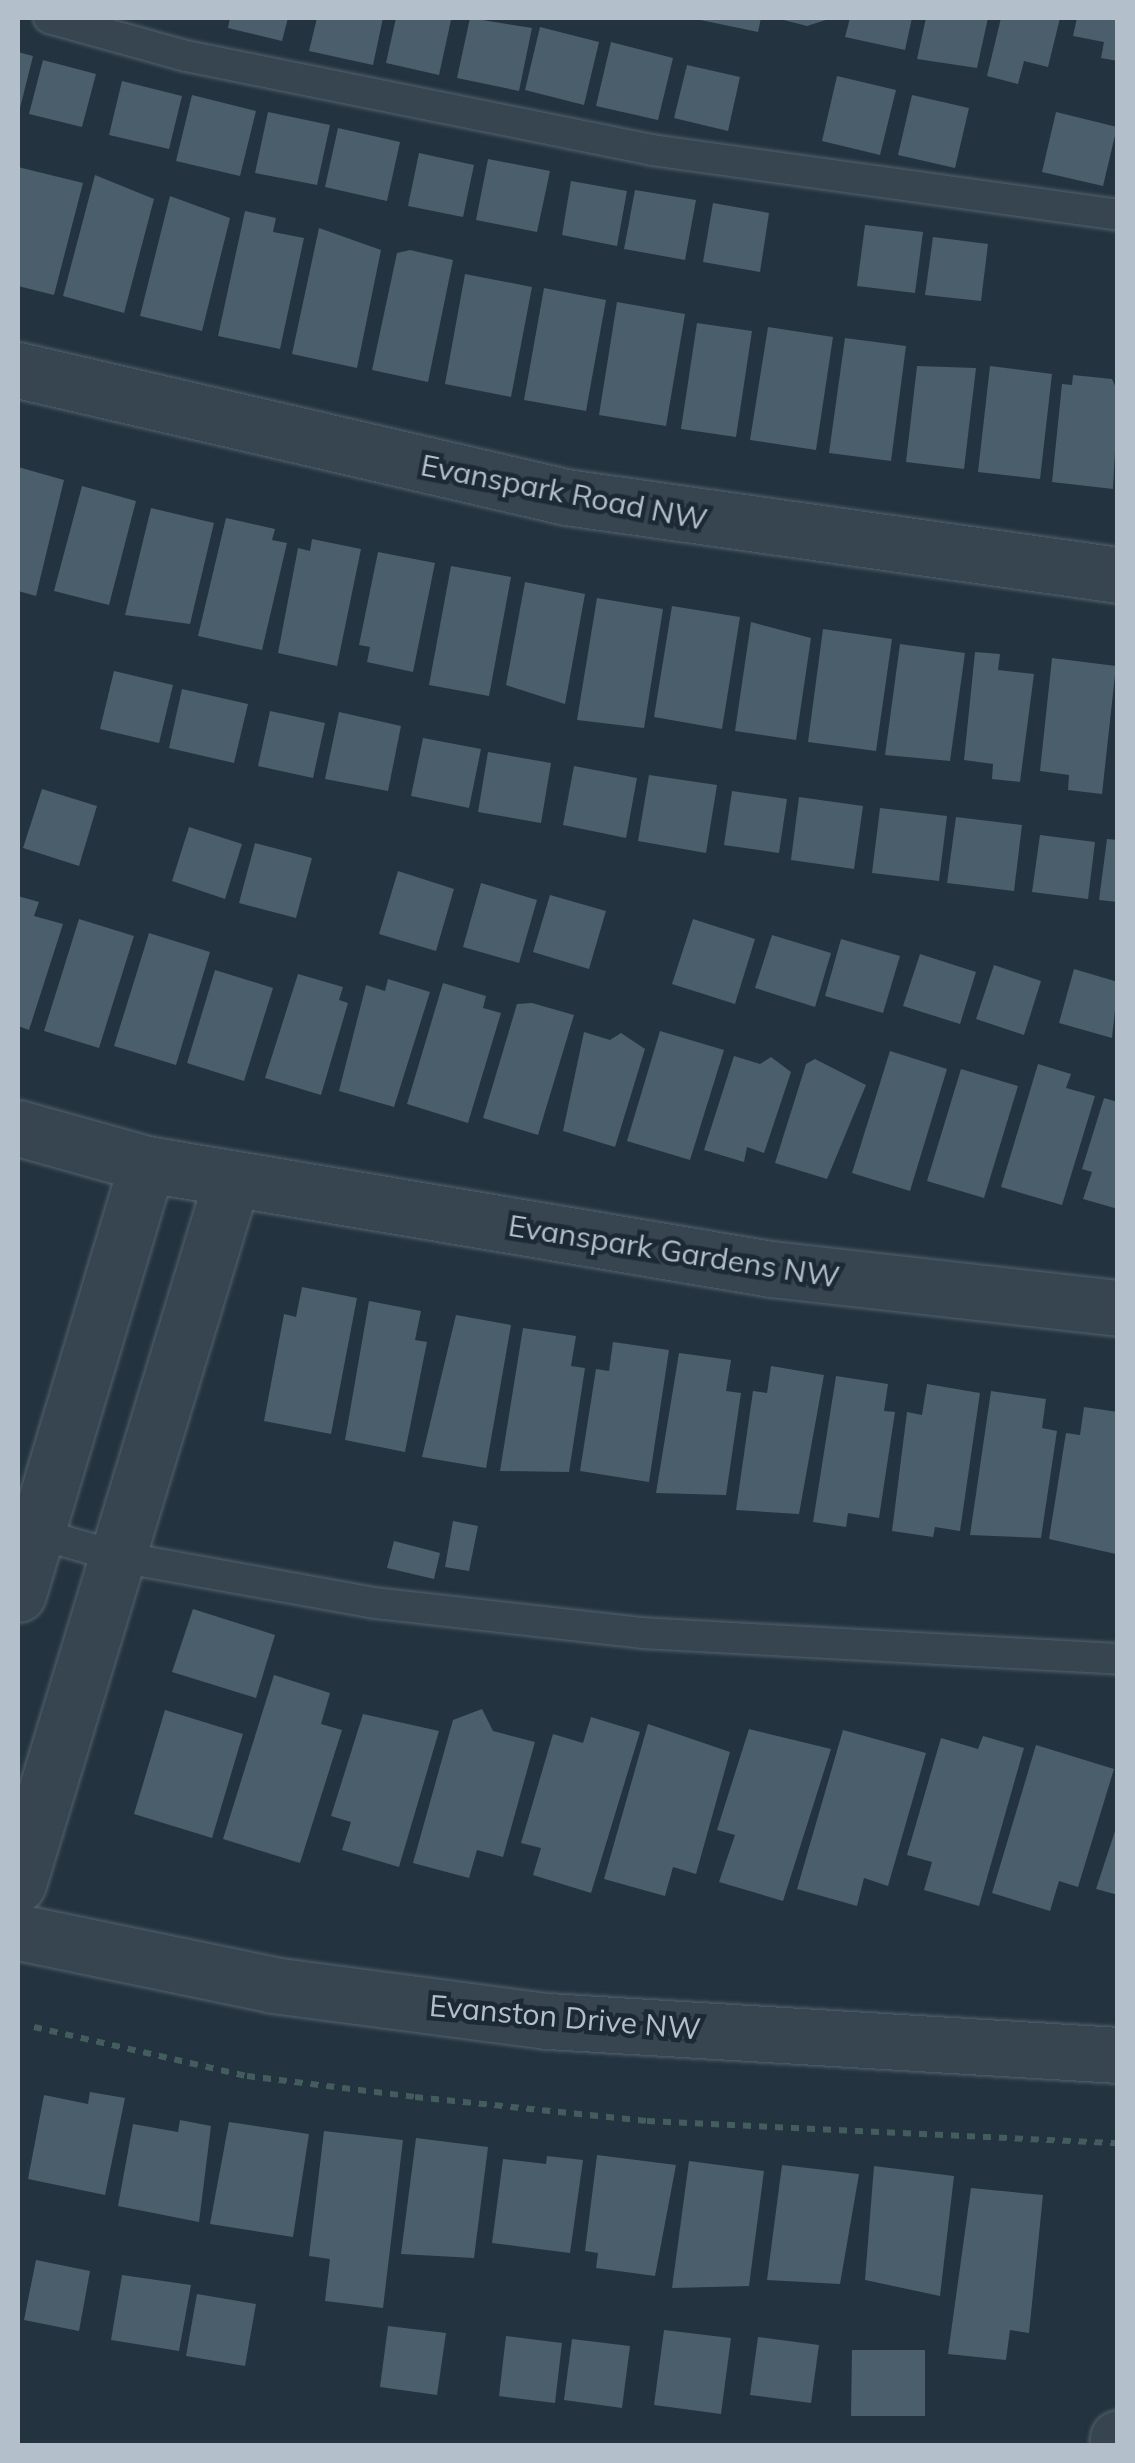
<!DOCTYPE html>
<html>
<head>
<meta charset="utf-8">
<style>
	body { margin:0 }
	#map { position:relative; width:1135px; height:2463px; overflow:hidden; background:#233340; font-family:Mulish,sans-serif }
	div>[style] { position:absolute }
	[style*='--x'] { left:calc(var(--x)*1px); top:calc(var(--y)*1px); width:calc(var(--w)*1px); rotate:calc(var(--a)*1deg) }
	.building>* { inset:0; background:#4b5e6c }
	.path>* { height:6px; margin-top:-3px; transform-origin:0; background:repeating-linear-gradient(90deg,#435d5d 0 8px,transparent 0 16px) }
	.roads { filter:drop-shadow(0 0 2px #55636e) drop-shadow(0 0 2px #55636e) }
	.service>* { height:30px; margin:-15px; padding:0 15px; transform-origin:15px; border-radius:15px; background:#374550 }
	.minor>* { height:55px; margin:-27.5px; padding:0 27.5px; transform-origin:27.5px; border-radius:27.5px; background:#374550 }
	.tertiary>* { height:55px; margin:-27.5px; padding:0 27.5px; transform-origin:27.5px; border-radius:27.5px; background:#374550 }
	span { translate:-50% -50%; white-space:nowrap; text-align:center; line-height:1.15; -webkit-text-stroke:9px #1c2a35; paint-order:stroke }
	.street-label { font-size:30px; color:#b3c0cb }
	.frame { position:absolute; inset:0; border:20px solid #b3c0cb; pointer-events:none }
</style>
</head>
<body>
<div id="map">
	<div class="building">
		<div style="clip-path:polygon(230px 18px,288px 18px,282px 41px,228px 28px)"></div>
		<div style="clip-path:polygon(317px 18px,383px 18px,373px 65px,309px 51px)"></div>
		<div style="clip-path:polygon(396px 18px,451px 20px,439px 75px,386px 63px)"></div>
		<div style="clip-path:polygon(470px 18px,532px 28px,519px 91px,457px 78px)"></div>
		<div style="clip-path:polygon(691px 18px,761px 18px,758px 32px)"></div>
		<div style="clip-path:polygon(776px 18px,832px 18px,807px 26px)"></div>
		<div style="clip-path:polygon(850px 18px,912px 18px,905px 50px,845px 37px)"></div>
		<div style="clip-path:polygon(926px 18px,988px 18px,977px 68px,917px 59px)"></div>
		<div style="clip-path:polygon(1001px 18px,1060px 18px,1048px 67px,1024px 61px,1018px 84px,987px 76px)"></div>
		<div style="clip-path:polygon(1077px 18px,1118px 18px,1118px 61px,1101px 58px,1104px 42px,1073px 36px)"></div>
		<div style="clip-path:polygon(540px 27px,599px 42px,584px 105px,525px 90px)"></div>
		<div style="clip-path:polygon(611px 42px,673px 58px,658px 120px,596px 106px)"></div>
		<div style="clip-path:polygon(18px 52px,33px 56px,19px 112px,18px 111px)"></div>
		<div style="clip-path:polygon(43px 60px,96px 74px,82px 127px,29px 114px)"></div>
		<div style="clip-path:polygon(687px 65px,740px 77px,728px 131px,674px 118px)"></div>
		<div style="clip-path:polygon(837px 76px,896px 90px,880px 155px,822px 141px)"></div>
		<div style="clip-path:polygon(122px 81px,182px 96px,169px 149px,109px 135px)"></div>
		<div style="clip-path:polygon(192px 95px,256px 111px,240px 176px,176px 161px)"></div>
		<div style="clip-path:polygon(912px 95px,969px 108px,955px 168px,898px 155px)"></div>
		<div style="clip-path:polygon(268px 112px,330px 125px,317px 185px,255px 173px)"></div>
		<div style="clip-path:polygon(1056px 112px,1117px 127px,1103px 186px,1042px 172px)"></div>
		<div style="clip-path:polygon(338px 128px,400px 142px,387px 201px,325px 187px)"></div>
		<div style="clip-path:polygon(419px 153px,474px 165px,463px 217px,408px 206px)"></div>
		<div style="clip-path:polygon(488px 159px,550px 171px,537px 232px,476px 220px)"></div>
		<div style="clip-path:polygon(18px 167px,83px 183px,54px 295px,18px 286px)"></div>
		<div style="clip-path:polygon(95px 175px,154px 199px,124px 313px,63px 296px)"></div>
		<div style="clip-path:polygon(571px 181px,627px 191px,617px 246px,562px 235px)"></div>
		<div style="clip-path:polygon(635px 190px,696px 200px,685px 260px,624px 249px)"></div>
		<div style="clip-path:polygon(170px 196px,230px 218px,202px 331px,140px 316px)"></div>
		<div style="clip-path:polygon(713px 203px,769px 213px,760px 272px,703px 262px)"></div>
		<div style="clip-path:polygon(245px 211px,276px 218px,273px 232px,304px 238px,280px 349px,218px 336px)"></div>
		<div style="clip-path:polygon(865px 225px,923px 232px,915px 293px,857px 286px)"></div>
		<div style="clip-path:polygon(319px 228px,381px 250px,357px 368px,292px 354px)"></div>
		<div style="clip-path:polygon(933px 237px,988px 244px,981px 301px,925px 295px)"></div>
		<div style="clip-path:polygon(410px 250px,453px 260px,428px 382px,372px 370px,397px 253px)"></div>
		<div style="clip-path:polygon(465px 274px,532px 287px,511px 397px,445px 384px)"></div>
		<div style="clip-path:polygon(544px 288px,606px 300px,586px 411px,524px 400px)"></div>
		<div style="clip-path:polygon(617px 302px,685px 314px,666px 426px,599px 415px)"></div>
		<div style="clip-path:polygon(697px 323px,752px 331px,736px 437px,681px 429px)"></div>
		<div style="clip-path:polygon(768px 327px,833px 337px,816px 450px,750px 440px)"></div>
		<div style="clip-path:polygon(845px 338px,906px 346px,891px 461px,829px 453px)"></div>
		<div style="clip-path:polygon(917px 366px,976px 368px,964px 469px,906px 462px)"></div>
		<div style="clip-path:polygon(990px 366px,1052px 374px,1040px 479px,978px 472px)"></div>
		<div style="clip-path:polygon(1073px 375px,1112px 379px,1118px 392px,1113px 489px,1052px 482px,1062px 384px,1072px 385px)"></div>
		<div style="clip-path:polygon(18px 467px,64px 480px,36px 596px,18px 591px)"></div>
		<div style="clip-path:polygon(82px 486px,136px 501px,109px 605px,54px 591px)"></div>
		<div style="clip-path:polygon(151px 508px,214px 523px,190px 624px,125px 615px)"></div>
		<div style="clip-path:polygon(226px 518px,275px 529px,272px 540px,287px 543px,262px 650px,198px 636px)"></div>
		<div style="clip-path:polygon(312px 539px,361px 549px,337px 666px,278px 653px,298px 548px,310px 551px)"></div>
		<div style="clip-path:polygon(378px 552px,435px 563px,413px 672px,367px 662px,370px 647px,359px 645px)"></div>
		<div style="clip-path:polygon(451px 566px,511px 577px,489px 696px,429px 685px)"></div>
		<div style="clip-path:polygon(525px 582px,585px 594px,565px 704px,506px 685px)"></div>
		<div style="clip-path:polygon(597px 598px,663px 609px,644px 728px,577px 720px)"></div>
		<div style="clip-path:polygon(672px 606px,740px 617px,722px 729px,654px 717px)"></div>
		<div style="clip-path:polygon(751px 622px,811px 638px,796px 740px,735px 731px)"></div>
		<div style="clip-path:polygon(823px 629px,892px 639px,876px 751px,808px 742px)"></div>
		<div style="clip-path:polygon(900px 644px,965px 653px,950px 761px,885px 755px)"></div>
		<div style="clip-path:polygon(975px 652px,1000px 654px,998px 670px,1034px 674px,1020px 782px,992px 779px,993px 764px,964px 760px)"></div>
		<div style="clip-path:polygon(1052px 658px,1116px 666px,1102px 794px,1068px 790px,1069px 775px,1040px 771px)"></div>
		<div style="clip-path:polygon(114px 671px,173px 685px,159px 743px,100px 729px)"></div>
		<div style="clip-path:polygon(182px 689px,248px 704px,234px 763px,169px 748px)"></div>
		<div style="clip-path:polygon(270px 711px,325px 723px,313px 778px,258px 766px)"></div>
		<div style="clip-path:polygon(339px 712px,401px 726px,388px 791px,325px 779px)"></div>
		<div style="clip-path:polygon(423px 738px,481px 749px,469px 808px,411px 796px)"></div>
		<div style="clip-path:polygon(488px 752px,551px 763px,541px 823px,478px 812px)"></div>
		<div style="clip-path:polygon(574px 766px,637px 778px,626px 838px,563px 825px)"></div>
		<div style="clip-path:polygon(649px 775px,717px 785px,706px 853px,638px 841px)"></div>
		<div style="clip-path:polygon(42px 789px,97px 806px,79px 866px,23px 848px)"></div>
		<div style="clip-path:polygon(732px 791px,787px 799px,779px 853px,724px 845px)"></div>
		<div style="clip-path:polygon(799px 797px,863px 806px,854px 869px,791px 860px)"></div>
		<div style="clip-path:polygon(880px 808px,947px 816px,939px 881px,872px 873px)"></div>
		<div style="clip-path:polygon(956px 817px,1022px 825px,1014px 891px,947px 883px)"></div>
		<div style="clip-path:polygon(189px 827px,242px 844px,225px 899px,172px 881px)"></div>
		<div style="clip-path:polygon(1040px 835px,1095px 842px,1088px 899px,1032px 892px)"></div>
		<div style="clip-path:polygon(1107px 839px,1118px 840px,1118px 902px,1099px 900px)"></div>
		<div style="clip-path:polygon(255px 843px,312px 858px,296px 918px,239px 903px)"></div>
		<div style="clip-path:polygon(398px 871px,454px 889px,436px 951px,379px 934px)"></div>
		<div style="clip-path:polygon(481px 883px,537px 900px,519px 963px,463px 947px)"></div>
		<div style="clip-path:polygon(550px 895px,606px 911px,589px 969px,533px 952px)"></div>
		<div style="clip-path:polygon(18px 896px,39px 902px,34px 916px,63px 924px,29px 1030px,18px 1026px)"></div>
		<div style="clip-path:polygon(79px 919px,134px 936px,99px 1048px,44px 1031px)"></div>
		<div style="clip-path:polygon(693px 919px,755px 939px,735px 1004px,672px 984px)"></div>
		<div style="clip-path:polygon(149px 933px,210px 952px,176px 1065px,114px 1046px)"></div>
		<div style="clip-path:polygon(772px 935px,831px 953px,815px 1007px,755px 988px)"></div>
		<div style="clip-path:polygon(841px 939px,900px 956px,883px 1013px,825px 996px)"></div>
		<div style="clip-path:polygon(920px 954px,976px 972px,960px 1024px,903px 1006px)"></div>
		<div style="clip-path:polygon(994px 965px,1041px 981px,1024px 1035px,976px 1019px)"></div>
		<div style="clip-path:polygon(1074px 969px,1118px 982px,1112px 1038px,1059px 1023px)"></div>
		<div style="clip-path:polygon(215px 970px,273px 988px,244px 1081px,187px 1063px)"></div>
		<div style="clip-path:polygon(298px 974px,343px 987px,339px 1000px,348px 1003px,321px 1095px,265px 1078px)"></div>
		<div style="clip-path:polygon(388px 979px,430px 992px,394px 1107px,339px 1091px,366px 985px,385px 991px)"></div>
		<div style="clip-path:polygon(443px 983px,486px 996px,483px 1008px,501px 1013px,468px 1123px,407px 1104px)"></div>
		<div style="clip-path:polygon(532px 1003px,574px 1015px,538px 1135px,483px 1118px,517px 1004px)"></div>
		<div style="clip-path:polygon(660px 1031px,724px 1050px,690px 1160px,627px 1141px)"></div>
		<div style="clip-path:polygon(584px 1032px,610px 1040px,621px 1033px,645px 1049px,615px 1147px,563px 1131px)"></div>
		<div style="clip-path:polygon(890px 1051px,947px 1069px,910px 1191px,852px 1173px)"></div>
		<div style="clip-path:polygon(734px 1056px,760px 1064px,771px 1057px,791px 1072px,764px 1153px,747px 1147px,744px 1162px,704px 1150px)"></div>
		<div style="clip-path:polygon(815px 1059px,866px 1085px,827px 1179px,775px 1163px,806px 1064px)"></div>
		<div style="clip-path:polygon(1038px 1064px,1071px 1074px,1066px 1088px,1095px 1096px,1062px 1205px,1001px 1187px)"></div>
		<div style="clip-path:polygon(961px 1069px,1018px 1086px,984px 1198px,927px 1181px)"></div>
		<div style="clip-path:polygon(1104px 1098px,1118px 1102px,1118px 1209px,1083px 1199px,1092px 1172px,1082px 1169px)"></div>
		<div style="clip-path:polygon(302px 1287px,357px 1298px,331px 1434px,264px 1421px,284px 1314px,296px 1317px)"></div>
		<div style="clip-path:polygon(369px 1301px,421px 1311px,415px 1340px,427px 1342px,405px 1452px,345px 1440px)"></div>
		<div style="clip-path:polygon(456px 1315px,511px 1325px,486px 1468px,422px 1457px)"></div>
		<div style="clip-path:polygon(523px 1328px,576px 1336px,571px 1366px,585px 1368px,569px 1472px,500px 1471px)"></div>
		<div style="clip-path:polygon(613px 1342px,669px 1350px,649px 1482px,580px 1471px,596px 1369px,609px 1371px)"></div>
		<div style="clip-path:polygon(679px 1353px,731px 1360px,726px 1391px,741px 1393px,726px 1495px,656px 1493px)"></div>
		<div style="clip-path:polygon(771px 1366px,824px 1375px,799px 1514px,736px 1510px,753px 1391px,767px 1393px)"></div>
		<div style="clip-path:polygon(836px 1376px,888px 1384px,884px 1411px,895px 1412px,879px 1518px,848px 1513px,846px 1527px,813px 1522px)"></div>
		<div style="clip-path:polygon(927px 1384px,980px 1393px,960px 1531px,935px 1527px,933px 1537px,892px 1531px,907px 1412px,922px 1415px)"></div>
		<div style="clip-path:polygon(991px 1391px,1046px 1399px,1042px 1428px,1057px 1431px,1041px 1538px,970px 1535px)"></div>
		<div style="clip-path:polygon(1084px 1407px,1118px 1412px,1116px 1554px,1049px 1539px,1066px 1433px,1080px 1435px)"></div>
		<div style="clip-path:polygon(453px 1521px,478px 1526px,469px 1571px,445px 1567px)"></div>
		<div style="clip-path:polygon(394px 1541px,440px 1553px,434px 1579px,387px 1568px)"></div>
		<div style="clip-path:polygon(193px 1609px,275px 1635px,256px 1698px,172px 1672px)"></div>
		<div style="clip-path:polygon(274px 1675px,330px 1693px,321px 1724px,342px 1730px,300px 1863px,223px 1839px)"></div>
		<div style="clip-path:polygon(482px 1709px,493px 1731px,535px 1742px,503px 1857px,477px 1850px,469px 1878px,413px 1863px,453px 1720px)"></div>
		<div style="clip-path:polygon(165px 1710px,243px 1734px,212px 1838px,134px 1814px)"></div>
		<div style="clip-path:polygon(363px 1714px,439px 1731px,399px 1867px,342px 1850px,351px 1822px,331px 1816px)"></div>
		<div style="clip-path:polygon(591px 1717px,640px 1732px,591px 1893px,533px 1875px,541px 1848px,521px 1843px,553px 1734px,583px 1743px)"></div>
		<div style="clip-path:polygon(648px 1724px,730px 1752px,696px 1874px,673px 1867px,665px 1896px,604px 1879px)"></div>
		<div style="clip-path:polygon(749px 1729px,831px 1749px,783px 1901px,719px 1882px,735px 1835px,717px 1830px)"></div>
		<div style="clip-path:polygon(843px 1730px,926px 1753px,888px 1886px,864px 1878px,857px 1906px,797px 1889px)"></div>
		<div style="clip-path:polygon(983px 1736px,1024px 1748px,979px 1906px,924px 1890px,932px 1862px,907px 1855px,941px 1738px,978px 1749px)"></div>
		<div style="clip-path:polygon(1036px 1745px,1114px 1769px,1078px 1887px,1059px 1881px,1050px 1911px,992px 1893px)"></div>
		<div style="clip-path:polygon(1118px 1822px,1118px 1895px,1096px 1889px)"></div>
		<div style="clip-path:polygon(90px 2092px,125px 2098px,105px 2195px,28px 2179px,44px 2095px,88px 2104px)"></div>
		<div style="clip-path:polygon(180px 2120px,211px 2126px,199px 2222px,118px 2206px,133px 2124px,178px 2132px)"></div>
		<div style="clip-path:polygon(229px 2122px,309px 2134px,293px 2237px,210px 2224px)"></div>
		<div style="clip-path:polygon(324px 2131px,403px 2140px,383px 2308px,325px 2301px,330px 2259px,309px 2256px)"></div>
		<div style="clip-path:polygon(416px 2138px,488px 2147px,474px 2258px,401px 2254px)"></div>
		<div style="clip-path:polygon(597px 2155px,676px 2165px,655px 2276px,596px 2268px,598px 2253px,585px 2251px)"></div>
		<div style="clip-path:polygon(547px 2156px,583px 2160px,570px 2253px,492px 2243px,503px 2159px,546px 2164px)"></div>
		<div style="clip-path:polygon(689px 2161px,764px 2171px,749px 2286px,672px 2288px)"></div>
		<div style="clip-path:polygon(782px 2165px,859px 2174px,840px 2284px,767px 2280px)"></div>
		<div style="clip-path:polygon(874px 2166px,954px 2176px,940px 2296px,865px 2280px)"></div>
		<div style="clip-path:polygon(971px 2188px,1043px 2195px,1029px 2333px,1010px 2330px,1006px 2360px,948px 2354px)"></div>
		<div style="clip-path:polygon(36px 2260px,90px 2271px,79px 2331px,24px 2320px)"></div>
		<div style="clip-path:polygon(122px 2275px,191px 2285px,179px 2351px,111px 2340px)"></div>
		<div style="clip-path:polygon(197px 2294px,256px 2304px,245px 2366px,186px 2356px)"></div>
		<div style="clip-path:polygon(388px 2326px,446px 2333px,437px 2395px,380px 2387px)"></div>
		<div style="clip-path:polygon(664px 2330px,731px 2338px,721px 2414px,654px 2405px)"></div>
		<div style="clip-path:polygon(506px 2336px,562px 2343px,555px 2403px,499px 2396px)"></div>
		<div style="clip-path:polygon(758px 2337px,819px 2345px,811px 2403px,750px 2395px)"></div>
		<div style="clip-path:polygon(572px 2339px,630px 2346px,622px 2408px,564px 2400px)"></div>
		<div style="clip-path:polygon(852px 2350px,925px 2350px,925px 2416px,851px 2416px)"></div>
	</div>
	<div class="path">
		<div style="--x:34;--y:2027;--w:219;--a:13"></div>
		<div style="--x:247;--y:2076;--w:169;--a:7.1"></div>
		<div style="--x:415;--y:2097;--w:233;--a:5.9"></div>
		<div style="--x:647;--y:2121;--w:472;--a:2.7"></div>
	</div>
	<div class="roads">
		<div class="service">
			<div style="--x:49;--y:18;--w:142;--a:15.5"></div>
			<div style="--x:186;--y:56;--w:474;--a:11.4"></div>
			<div style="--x:651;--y:150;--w:472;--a:7.9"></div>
			<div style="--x:26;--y:1530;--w:97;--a:16.2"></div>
			<div style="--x:119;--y:1557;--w:260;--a:10.2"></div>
			<div style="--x:375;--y:1603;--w:269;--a:6.4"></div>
			<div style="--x:642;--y:1633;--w:477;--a:3.1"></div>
		</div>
		<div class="minor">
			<div style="--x:18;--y:370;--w:563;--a:13.05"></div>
			<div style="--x:566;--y:497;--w:557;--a:8.04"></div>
			<div style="--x:18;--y:1128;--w:134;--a:15.6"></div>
			<div style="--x:147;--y:1164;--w:633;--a:9.55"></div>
			<div style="--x:771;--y:1269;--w:349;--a:6.4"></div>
			<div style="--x:18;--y:1594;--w:449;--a:-73.3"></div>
			<div style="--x:18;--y:1884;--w:737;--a:-73.11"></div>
			<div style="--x:1117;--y:2446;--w:8;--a:-83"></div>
		</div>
		<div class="tertiary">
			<div style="--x:18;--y:1932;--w:260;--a:11.7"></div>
			<div style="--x:273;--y:1985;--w:277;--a:7.5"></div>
			<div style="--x:548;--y:2021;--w:571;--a:3.41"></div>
		</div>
	</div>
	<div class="street-label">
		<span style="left:564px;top:492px;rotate:11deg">Evanspark Road NW</span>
		<span style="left:674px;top:1251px;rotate:9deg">Evanspark Gardens NW</span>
		<span style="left:565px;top:2017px;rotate:5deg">Evanston Drive NW</span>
	</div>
	<div class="frame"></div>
</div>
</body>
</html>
